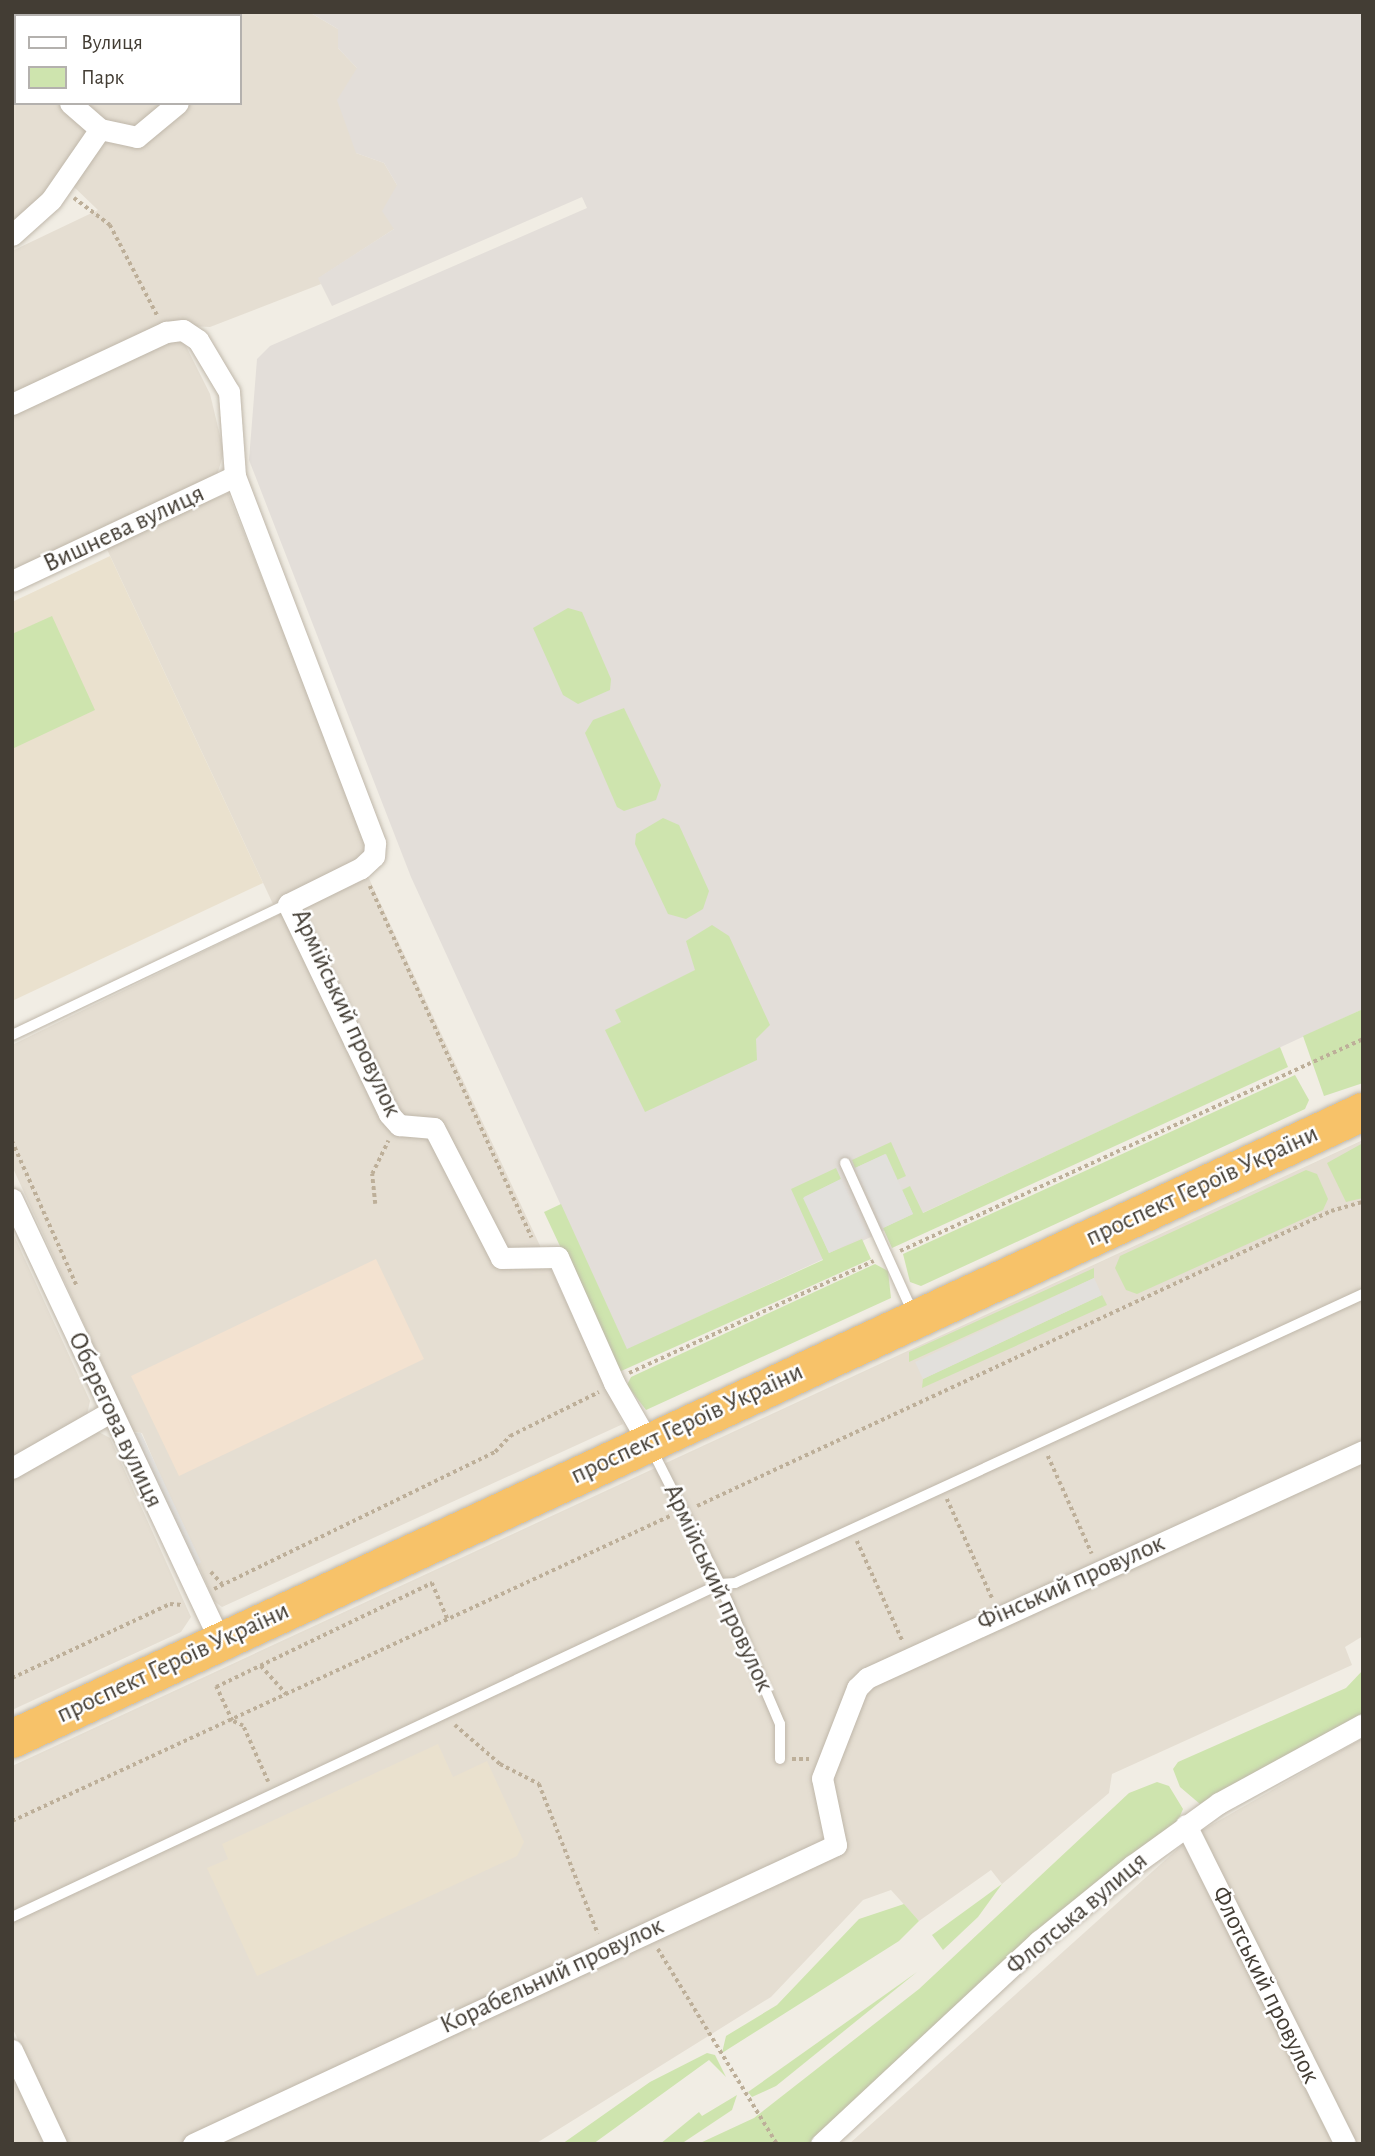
<!DOCTYPE html>
<html>
<head>
<meta charset="utf-8">
<style>
	body { margin:0 }
	#map { position:relative; width:1375px; height:2156px; overflow:hidden; background:#f1ede4; font-family:"Alegreya Sans",sans-serif }
	div>[style] { position:absolute }
	[style*='--x'] { left:calc(var(--x)*1px); top:calc(var(--y)*1px); width:calc(var(--w)*1px); rotate:calc(var(--a)*1deg) }
	.residential>* { inset:0; background:#e5ded2 }
	.commercial>* { inset:0; background:#f3e2d0 }
	.industrial>* { inset:0; background:#e3ded9 }
	.education>* { inset:0; background:#eae1ce }
	.green>* { inset:0; background:#cee4ae }
	.parking>* { inset:0; background:#e2e0dc }
	.path>* { height:3.5px; margin-top:-1.75px; transform-origin:0; background:repeating-linear-gradient(90deg,#bdaf99 0 3.5px,transparent 0 7px) }
	.roads { filter:drop-shadow(0 0 2px #bfb7aa) drop-shadow(0 0 2px #bfb7aa) }
	.lane>* { height:10px; margin:-5px; padding:0 5px; transform-origin:5px; border-radius:5px; background:#fff }
	.street>* { height:21px; margin:-10.5px; padding:0 10.5px; transform-origin:10.5px; border-radius:10.5px; background:#fff }
	.highway>* { height:38px; margin:-19px; padding:0 19px; transform-origin:19px; border-radius:19px; background:#f7c269 }
	span { translate:-50% -50%; white-space:nowrap; text-align:center; line-height:1.15; -webkit-text-stroke:5px #fff; paint-order:stroke }
	.street-label { font-size:26px; color:#433d34 }
	.frame { position:absolute; inset:0; border:14px solid #433d34; pointer-events:none }
	.legend { position:absolute; left:14px; top:14px; width:228px; height:91px; box-sizing:border-box; background:#fff; border:2px solid #b4b1ae; margin:0; padding:9px 12px; list-style:none; font-size:21px; color:#433d34 }
	.legend li { display:flex; align-items:center; gap:14px; height:35px }
	.legend b { width:35px; border:2px solid #b4b1ae }
</style>
</head>
<body>
<div id="map">
	<div class="residential">
		<div style="clip-path:polygon(12px 12px,213px 12px,16px 16px,16px 103px,165px 103px,138px 127px,95px 124px,41px 202px,12px 223px)"></div>
		<div style="clip-path:polygon(227px 12px,309px 12px,338px 29px,338px 48px,357px 68px,356px 153px,384px 163px,397px 185px,394px 229px,319px 278px,321px 284px,210px 327px,165px 325px,12px 393px,12px 251px,98px 210px,72px 185px,99px 139px,142px 146px,189px 103px,240px 103px,240px 16px)"></div>
		<div style="clip-path:polygon(181px 336px,210px 394px,224px 452px,217px 475px,12px 571px,12px 408px)"></div>
		<div style="clip-path:polygon(228px 493px,365px 836px,364px 854px,350px 866px,273px 904px,105px 545px)"></div>
		<div style="clip-path:polygon(366px 872px,623px 1424px,222px 1607px,214px 1601px,142px 1433px,133px 1432px,12px 1166px,12px 1045px)"></div>
		<div style="clip-path:polygon(1363px 1140px,1363px 1636px,1345px 1647px,1352px 1665px,1112px 1774px,1109px 1793px,1002px 1884px,991px 1870px,919px 1921px,891px 1890px,863px 1900px,771px 1997px,535px 2144px,67px 2144px,12px 2027px,12px 1766px)"></div>
		<div style="clip-path:polygon(12px 1231px,90px 1401px,87px 1415px,12px 1459px)"></div>
		<div style="clip-path:polygon(95px 1430px,110px 1438px,191px 1617px,181px 1632px,12px 1710px,12px 1476px)"></div>
		<div style="clip-path:polygon(1363px 1738px,1363px 2144px,849px 2144px,1192px 1836px)"></div>
		<div style="clip-path:polygon(12px 2072px,46px 2144px,12px 2144px)"></div>
	</div>
	<div class="commercial">
		<div style="clip-path:polygon(376px 1259px,424px 1359px,179px 1476px,131px 1376px)"></div>
	</div>
	<div class="industrial">
		<div style="clip-path:polygon(309px 12px,1363px 12px,1363px 1009px,627px 1350px,411px 877px,249px 460px,257px 359px,270px 346px,587px 208px,582px 197px,332px 306px,318px 278px,394px 229px,382px 211px,397px 185px,384px 163px,356px 153px,337px 100px,357px 68px,338px 48px,338px 29px)"></div>
	</div>
	<div class="education">
		<div style="clip-path:polygon(110px 556px,263px 883px,12px 1001px,12px 602px)"></div>
		<div style="clip-path:polygon(438px 1744px,453px 1777px,487px 1761px,524px 1842px,517px 1856px,257px 1976px,207px 1868px,228px 1859px,222px 1844px)"></div>
	</div>
	<div class="green">
		<div style="clip-path:polygon(568px 608px,582px 612px,611px 679px,610px 690px,578px 704px,563px 695px,533px 628px)"></div>
		<div style="clip-path:polygon(52px 616px,95px 710px,12px 749px,12px 634px)"></div>
		<div style="clip-path:polygon(624px 708px,661px 785px,656px 800px,624px 811px,617px 807px,585px 733px,593px 720px)"></div>
		<div style="clip-path:polygon(663px 818px,679px 825px,709px 891px,703px 909px,686px 919px,668px 914px,635px 844px,636px 834px)"></div>
		<div style="clip-path:polygon(712px 925px,729px 936px,770px 1025px,756px 1039px,757px 1060px,645px 1112px,605px 1030px,621px 1022px,615px 1010px,695px 970px,686px 941px)"></div>
		<div style="clip-path:polygon(1363px 1009px,1363px 1083px,1324px 1096px,1303px 1036px)"></div>
		<div style="clip-path:polygon(1280px 1047px,1288px 1067px,892px 1248px,883px 1228px,913px 1214px,902px 1190px,910px 1186px,923px 1213px)"></div>
		<div style="clip-path:polygon(1295px 1075px,1309px 1100px,1305px 1109px,921px 1286px,910px 1282px,903px 1254px)"></div>
		<div style="clip-path:polygon(891px 1142px,906px 1176px,897px 1180px,885px 1154px,855px 1168px,852px 1160px)"></div>
		<div style="clip-path:polygon(1363px 1143px,1363px 1198px,1346px 1202px,1327px 1163px)"></div>
		<div style="clip-path:polygon(836px 1168px,841px 1179px,804px 1197px,829px 1253px,862px 1239px,871px 1259px,619px 1372px,544px 1212px,561px 1204px,627px 1349px,823px 1260px,791px 1189px)"></div>
		<div style="clip-path:polygon(1306px 1170px,1317px 1174px,1328px 1199px,1323px 1210px,1137px 1294px,1126px 1290px,1115px 1268px,1120px 1256px)"></div>
		<div style="clip-path:polygon(875px 1264px,888px 1271px,891px 1298px,646px 1410px,627px 1385px,631px 1377px)"></div>
		<div style="clip-path:polygon(1094px 1268px,1094px 1278px,909px 1362px,909px 1352px)"></div>
		<div style="clip-path:polygon(1102px 1295px,1107px 1305px,922px 1388px,923px 1379px)"></div>
		<div style="clip-path:polygon(1363px 1670px,1363px 1718px,1200px 1804px,1180px 1787px,1173px 1769px,1178px 1762px,1346px 1688px)"></div>
		<div style="clip-path:polygon(1157px 1782px,1169px 1786px,1183px 1809px,1177px 1823px,811px 2144px,698px 2144px,754px 2118px,919px 1989px,1129px 1793px)"></div>
		<div style="clip-path:polygon(1002px 1884px,978px 1917px,943px 1950px,932px 1935px)"></div>
		<div style="clip-path:polygon(904px 1904px,919px 1921px,899px 1941px,722px 2053px,726px 2036px,777px 2005px,859px 1919px)"></div>
		<div style="clip-path:polygon(917px 1972px,776px 2086px,752px 2097px,748px 2092px)"></div>
		<div style="clip-path:polygon(707px 2053px,715px 2055px,726px 2077px,709px 2060px,593px 2144px,562px 2144px,650px 2082px)"></div>
		<div style="clip-path:polygon(737px 2095px,732px 2110px,681px 2144px,660px 2144px,699px 2112px,702px 2116px)"></div>
	</div>
	<div class="parking">
		<div style="clip-path:polygon(886px 1154px,913px 1214px,883px 1228px,855px 1168px)"></div>
		<div style="clip-path:polygon(841px 1179px,867px 1235px,829px 1253px,803px 1198px)"></div>
		<div style="clip-path:polygon(1094px 1278px,1102px 1295px,923px 1379px,915px 1362px)"></div>
		<div style="clip-path:polygon(126px 1432px,141px 1433px,201px 1562px,192px 1572px)"></div>
	</div>
	<div class="path">
		<div style="--x:74;--y:198;--w:45;--a:36.9"></div>
		<div style="--x:110;--y:225;--w:102;--a:62.4"></div>
		<div style="--x:370;--y:886;--w:387;--a:65.3"></div>
		<div style="--x:12;--y:1141;--w:159;--a:65.9"></div>
		<div style="--x:375;--y:1204;--w:30;--a:-96"></div>
		<div style="--x:372;--y:1174;--w:37;--a:-64"></div>
		<div style="--x:900;--y:1251;--w:509;--a:-24.6"></div>
		<div style="--x:629;--y:1373;--w:269;--a:-24.6"></div>
		<div style="--x:1048;--y:1456;--w:107;--a:65.8"></div>
		<div style="--x:947;--y:1499;--w:111;--a:65.5"></div>
		<div style="--x:697;--y:1506;--w:699;--a:-24.95"></div>
		<div style="--x:1331;--y:1211;--w:33;--a:-16"></div>
		<div style="--x:857;--y:1541;--w:111;--a:65.5"></div>
		<div style="--x:211;--y:1572;--w:16;--a:47"></div>
		<div style="--x:214;--y:1589;--w:313;--a:-26"></div>
		<div style="--x:495;--y:1452;--w:22;--a:-47"></div>
		<div style="--x:510;--y:1436;--w:99;--a:-26.3"></div>
		<div style="--x:261;--y:1666;--w:39;--a:48"></div>
		<div style="--x:12;--y:1678;--w:174;--a:-25.1"></div>
		<div style="--x:170;--y:1604;--w:13;--a:4"></div>
		<div style="--x:455;--y:1725;--w:60;--a:40.9"></div>
		<div style="--x:500;--y:1764;--w:44;--a:27.1"></div>
		<div style="--x:539;--y:1784;--w:161;--a:68.5"></div>
		<div style="--x:792;--y:1759;--w:17;--a:0"></div>
		<div style="--x:268;--y:1782;--w:61;--a:-114.1"></div>
		<div style="--x:243;--y:1726;--w:12;--a:-156"></div>
		<div style="--x:232;--y:1721;--w:38;--a:-115"></div>
		<div style="--x:216;--y:1687;--w:240;--a:-25.7"></div>
		<div style="--x:432;--y:1583;--w:40;--a:66.6"></div>
		<div style="--x:12;--y:1821;--w:725;--a:-24.87"></div>
		<div style="--x:658;--y:1949;--w:228;--a:58.6"></div>
	</div>
	<div class="roads">
		<div class="lane">
			<div style="--x:12;--y:1035;--w:306;--a:-25.4"></div>
			<div style="--x:845;--y:1163;--w:165;--a:65.6"></div>
			<div style="--x:651;--y:1448;--w:153;--a:63.1"></div>
			<div style="--x:720;--y:1584;--w:152;--a:66.8"></div>
			<div style="--x:780;--y:1724;--w:35;--a:90"></div>
			<div style="--x:12;--y:1917;--w:782;--a:-25.19"></div>
			<div style="--x:720;--y:1584;--w:15;--a:-4"></div>
			<div style="--x:735;--y:1583;--w:691;--a:-24.71"></div>
		</div>
		<div class="street">
			<div style="--x:215;--y:16;--w:4;--a:-76"></div>
			<div style="--x:70;--y:103;--w:40;--a:41"></div>
			<div style="--x:100;--y:129;--w:38;--a:12"></div>
			<div style="--x:137;--y:137;--w:53;--a:-39.7"></div>
			<div style="--x:12;--y:235;--w:52;--a:-41.9"></div>
			<div style="--x:51;--y:200;--w:86;--a:-55.4"></div>
			<div style="--x:12;--y:404;--w:170;--a:-25.1"></div>
			<div style="--x:166;--y:332;--w:17;--a:-7"></div>
			<div style="--x:183;--y:330;--w:18;--a:34"></div>
			<div style="--x:198;--y:340;--w:61;--a:59.2"></div>
			<div style="--x:229;--y:392;--w:84;--a:85.9"></div>
			<div style="--x:235;--y:476;--w:393;--a:69.1"></div>
			<div style="--x:375;--y:843;--w:13;--a:94"></div>
			<div style="--x:374;--y:856;--w:18;--a:137"></div>
			<div style="--x:361;--y:868;--w:81;--a:153.7"></div>
			<div style="--x:288;--y:904;--w:233;--a:64.3"></div>
			<div style="--x:389;--y:1114;--w:15;--a:48"></div>
			<div style="--x:399;--y:1125;--w:35;--a:5"></div>
			<div style="--x:434;--y:1128;--w:146;--a:62.7"></div>
			<div style="--x:501;--y:1258;--w:57;--a:-1"></div>
			<div style="--x:558;--y:1257;--w:138;--a:66"></div>
			<div style="--x:614;--y:1383;--w:68;--a:60"></div>
			<div style="--x:12;--y:581;--w:246;--a:-25.2"></div>
			<div style="--x:12;--y:1199;--w:488;--a:64.8"></div>
			<div style="--x:12;--y:1468;--w:113;--a:-29.7"></div>
			<div style="--x:1186;--y:1825;--w:356;--a:63.5"></div>
			<div style="--x:12;--y:2050;--w:104;--a:64.9"></div>
			<div style="--x:193;--y:2144;--w:709;--a:-24.94"></div>
			<div style="--x:836;--y:1845;--w:68;--a:-101.8"></div>
			<div style="--x:822;--y:1778;--w:97;--a:-68.7"></div>
			<div style="--x:857;--y:1688;--w:14;--a:-45"></div>
			<div style="--x:867;--y:1678;--w:545;--a:-24.59"></div>
			<div style="--x:821;--y:2144;--w:298;--a:-43"></div>
			<div style="--x:1039;--y:1941;--w:121;--a:-39"></div>
			<div style="--x:1133;--y:1865;--w:106;--a:-35.8"></div>
			<div style="--x:1219;--y:1803;--w:164;--a:-28.7"></div>
		</div>
		<div class="highway">
			<div style="--x:12;--y:1739;--w:1489;--a:-24.9"></div>
		</div>
	</div>
	<div class="street-label">
		<span style="left:124px;top:529px;rotate:-25deg">Вишнева вулиця</span>
		<span style="left:346px;top:1013px;rotate:65deg">Армійський провулок</span>
		<span style="left:1202px;top:1186px;rotate:-25deg">проспект Героїв України</span>
		<span style="left:115px;top:1420px;rotate:65deg">Оберегова вулиця</span>
		<span style="left:687px;top:1424px;rotate:-25deg">проспект Героїв України</span>
		<span style="left:1071px;top:1583px;rotate:-24deg">Фінський провулок</span>
		<span style="left:718px;top:1588px;rotate:65deg">Армійський провулок</span>
		<span style="left:173px;top:1663px;rotate:-25deg">проспект Героїв України</span>
		<span style="left:1077px;top:1914px;rotate:-40deg">Флотська вулиця</span>
		<span style="left:552px;top:1976px;rotate:-25deg">Корабельний провулок</span>
		<span style="left:1265px;top:1985px;rotate:64deg">Флотський провулок</span>
	</div>
	<div class="frame"></div>
	<ul class="legend">
	<li><b style="height:9px;background:#fff"></b>Вулиця</li>
	<li><b style="height:19px;background:#cee4ae"></b>Парк</li>
	</ul>
</div>
</body>
</html>
